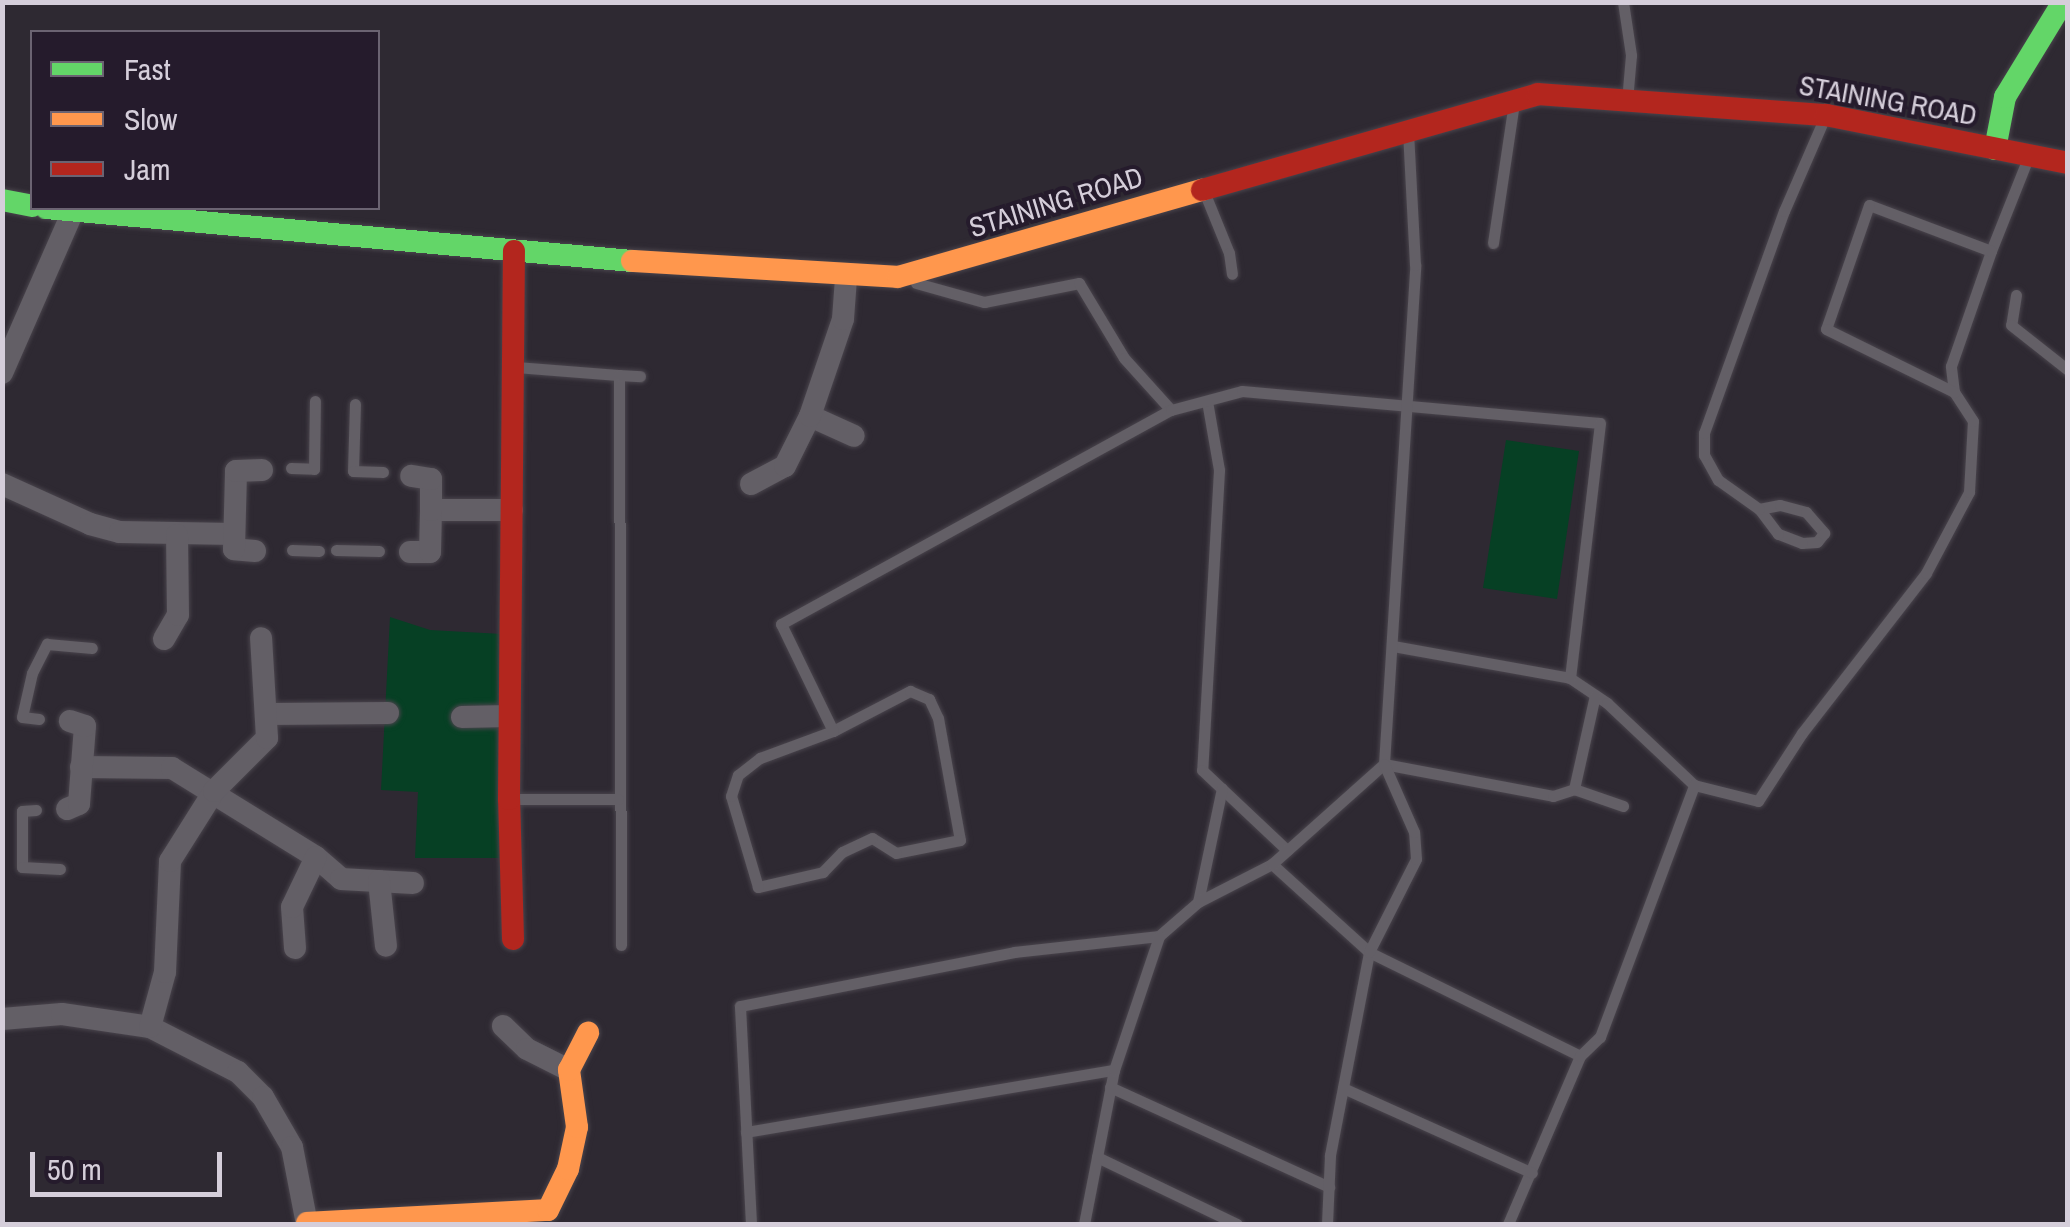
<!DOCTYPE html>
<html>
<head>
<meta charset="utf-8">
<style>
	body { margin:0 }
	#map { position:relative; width:2070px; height:1227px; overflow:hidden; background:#2e2932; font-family:"Archivo Narrow",sans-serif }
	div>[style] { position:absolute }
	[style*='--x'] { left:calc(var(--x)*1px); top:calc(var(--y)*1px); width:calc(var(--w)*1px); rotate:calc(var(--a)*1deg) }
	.green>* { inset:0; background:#064024 }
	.roads { filter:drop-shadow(0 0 2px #49444c) drop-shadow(0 0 2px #49444c) }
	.lane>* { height:11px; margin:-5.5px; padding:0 5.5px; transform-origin:5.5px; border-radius:5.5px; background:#635f66 }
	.street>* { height:22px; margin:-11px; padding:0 11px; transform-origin:11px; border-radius:11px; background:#635f66 }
	.fast>* { height:22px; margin:-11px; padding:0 11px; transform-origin:11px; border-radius:11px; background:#63d668 }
	.slow>* { height:22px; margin:-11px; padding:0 11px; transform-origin:11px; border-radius:11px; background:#ff974d }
	.jam>* { height:22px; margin:-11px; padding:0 11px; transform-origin:11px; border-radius:11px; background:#b3261e }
	span { translate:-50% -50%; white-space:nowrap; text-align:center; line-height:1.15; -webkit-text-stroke:8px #251b2c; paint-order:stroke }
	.street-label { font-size:28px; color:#d5ceda }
	.frame { position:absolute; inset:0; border:5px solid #d5ceda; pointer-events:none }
	.legend { position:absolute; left:30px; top:30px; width:350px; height:180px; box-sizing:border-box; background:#251b2c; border:2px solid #6b6372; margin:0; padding:12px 18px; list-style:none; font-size:30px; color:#d5ceda }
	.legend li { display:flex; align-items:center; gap:20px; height:50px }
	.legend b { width:50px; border:2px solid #6b6372 }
	.scale { position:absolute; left:30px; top:1152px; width:192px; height:45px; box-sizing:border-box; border:5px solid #d5ceda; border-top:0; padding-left:12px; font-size:30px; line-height:35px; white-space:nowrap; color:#d5ceda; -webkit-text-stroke:8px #251b2c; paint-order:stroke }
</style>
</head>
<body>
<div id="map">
	<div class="green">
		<div style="clip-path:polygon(1506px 440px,1579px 451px,1557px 599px,1483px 588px)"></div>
		<div style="clip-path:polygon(390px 617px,430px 630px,502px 634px,503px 858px,415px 858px,418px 792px,381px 790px)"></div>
	</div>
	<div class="roads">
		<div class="lane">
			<div style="--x:1623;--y:2;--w:54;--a:81.4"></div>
			<div style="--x:1631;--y:55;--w:38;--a:95"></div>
			<div style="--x:1205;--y:194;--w:64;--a:67.9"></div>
			<div style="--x:1229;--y:253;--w:21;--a:82"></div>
			<div style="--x:1493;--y:243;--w:142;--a:-81.5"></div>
			<div style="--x:1991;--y:251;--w:100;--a:-68.3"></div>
			<div style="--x:916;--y:283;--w:71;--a:15.6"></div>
			<div style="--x:984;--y:302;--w:97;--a:-11.3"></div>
			<div style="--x:1079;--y:283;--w:87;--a:59"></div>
			<div style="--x:1124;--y:358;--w:70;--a:47.9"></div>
			<div style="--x:2016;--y:295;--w:30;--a:99"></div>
			<div style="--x:2011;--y:325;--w:73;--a:38.3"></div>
			<div style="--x:515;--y:367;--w:104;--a:4.4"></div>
			<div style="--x:619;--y:375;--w:570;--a:89.8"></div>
			<div style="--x:619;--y:375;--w:21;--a:3"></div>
			<div style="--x:1207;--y:401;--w:70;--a:80.1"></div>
			<div style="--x:1219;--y:470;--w:300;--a:93.2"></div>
			<div style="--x:1202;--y:770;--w:117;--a:43.3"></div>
			<div style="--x:355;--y:404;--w:67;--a:91.7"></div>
			<div style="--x:353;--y:471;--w:30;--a:2"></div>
			<div style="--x:291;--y:468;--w:23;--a:2"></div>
			<div style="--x:314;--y:469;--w:68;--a:-89.2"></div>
			<div style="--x:1759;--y:509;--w:21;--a:-11"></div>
			<div style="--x:1780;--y:505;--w:27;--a:15"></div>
			<div style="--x:1806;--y:512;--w:28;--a:49"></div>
			<div style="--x:1824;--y:533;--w:11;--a:128"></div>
			<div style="--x:1817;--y:542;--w:15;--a:176"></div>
			<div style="--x:1802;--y:543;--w:26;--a:-159"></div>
			<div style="--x:1778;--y:534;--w:31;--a:-127"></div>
			<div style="--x:1759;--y:509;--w:50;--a:-144.7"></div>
			<div style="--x:1718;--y:480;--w:29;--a:-119"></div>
			<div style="--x:1704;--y:455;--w:22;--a:-90"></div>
			<div style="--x:1704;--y:433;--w:236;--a:-70.2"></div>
			<div style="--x:1784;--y:211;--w:100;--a:-66.5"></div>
			<div style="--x:292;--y:550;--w:27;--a:2"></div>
			<div style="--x:336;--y:550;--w:43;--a:1.3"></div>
			<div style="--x:1393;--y:646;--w:180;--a:10.2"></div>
			<div style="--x:1570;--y:678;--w:45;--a:34"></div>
			<div style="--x:1607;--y:703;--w:120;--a:43.3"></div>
			<div style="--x:1694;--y:785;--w:66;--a:14"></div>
			<div style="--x:1758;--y:801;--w:81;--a:-57.1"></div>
			<div style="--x:1802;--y:733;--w:202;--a:-52.2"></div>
			<div style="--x:1926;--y:573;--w:92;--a:-62"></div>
			<div style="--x:1969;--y:492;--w:71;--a:-86.8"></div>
			<div style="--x:1973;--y:421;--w:35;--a:-123"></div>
			<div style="--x:1954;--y:392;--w:26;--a:-97"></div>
			<div style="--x:1951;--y:366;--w:122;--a:-70.8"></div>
			<div style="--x:1991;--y:251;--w:130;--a:-159.3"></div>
			<div style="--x:1869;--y:205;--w:131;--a:109.1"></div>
			<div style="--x:1826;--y:329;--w:143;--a:26.2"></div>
			<div style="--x:39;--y:719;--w:17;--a:-173"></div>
			<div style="--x:22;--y:717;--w:45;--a:-77.2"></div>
			<div style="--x:32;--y:673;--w:33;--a:-63"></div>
			<div style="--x:47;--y:644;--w:45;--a:5.1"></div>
			<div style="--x:833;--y:731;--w:87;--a:-27.5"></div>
			<div style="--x:910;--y:691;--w:21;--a:23"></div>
			<div style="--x:929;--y:699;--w:21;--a:65"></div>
			<div style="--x:938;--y:718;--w:124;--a:79.8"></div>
			<div style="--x:960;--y:840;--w:65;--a:168.5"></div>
			<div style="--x:896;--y:853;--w:28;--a:-148"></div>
			<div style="--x:872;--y:838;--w:33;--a:155"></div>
			<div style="--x:842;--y:852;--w:28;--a:134"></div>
			<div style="--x:823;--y:872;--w:67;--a:167"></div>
			<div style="--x:758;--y:887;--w:95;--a:-106.5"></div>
			<div style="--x:731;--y:796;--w:22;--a:-72"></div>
			<div style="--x:738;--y:775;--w:28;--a:-38"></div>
			<div style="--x:760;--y:758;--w:78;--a:-20.3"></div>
			<div style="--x:833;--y:731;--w:119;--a:-115.9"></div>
			<div style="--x:781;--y:624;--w:445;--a:-28.8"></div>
			<div style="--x:1171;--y:410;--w:73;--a:-15"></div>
			<div style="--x:1242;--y:391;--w:359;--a:5.1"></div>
			<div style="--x:1600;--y:423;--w:257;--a:96.7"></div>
			<div style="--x:1384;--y:764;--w:172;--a:10.7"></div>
			<div style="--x:1553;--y:796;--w:22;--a:-18"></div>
			<div style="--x:1574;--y:789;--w:52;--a:19.1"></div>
			<div style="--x:1574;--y:789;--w:96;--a:-77.4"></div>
			<div style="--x:513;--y:799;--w:105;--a:0"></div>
			<div style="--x:36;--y:810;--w:14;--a:176"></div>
			<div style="--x:22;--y:811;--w:56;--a:90"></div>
			<div style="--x:22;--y:867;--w:38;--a:3"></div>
			<div style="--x:1272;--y:864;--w:131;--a:42.2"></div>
			<div style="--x:1369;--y:952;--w:235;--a:26.2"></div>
			<div style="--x:1580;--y:1056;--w:183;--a:113.2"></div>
			<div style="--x:1198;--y:902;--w:116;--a:-78.1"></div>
			<div style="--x:1580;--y:1056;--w:28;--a:-44"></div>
			<div style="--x:1600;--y:1037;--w:269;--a:-69.5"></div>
			<div style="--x:1110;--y:1087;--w:241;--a:24.5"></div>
			<div style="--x:1343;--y:1088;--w:207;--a:24.2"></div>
			<div style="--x:746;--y:1132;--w:373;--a:-9.6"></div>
			<div style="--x:1097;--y:1157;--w:155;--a:25.6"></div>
			<div style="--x:751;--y:1224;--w:218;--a:-92.9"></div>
			<div style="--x:740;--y:1006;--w:279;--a:-11.1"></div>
			<div style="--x:1014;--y:952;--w:146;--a:-6.3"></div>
			<div style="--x:1159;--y:936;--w:52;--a:-41.1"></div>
			<div style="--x:1198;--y:902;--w:83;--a:-27.2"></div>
			<div style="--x:1272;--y:864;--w:150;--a:-41.8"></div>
			<div style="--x:1384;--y:764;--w:500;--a:-86.4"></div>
			<div style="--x:1415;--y:265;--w:132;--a:-93"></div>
			<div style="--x:1084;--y:1224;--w:157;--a:-79"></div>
			<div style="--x:1114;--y:1070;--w:141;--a:-71.4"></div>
			<div style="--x:1327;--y:1224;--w:69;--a:-87.5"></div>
			<div style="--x:1330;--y:1155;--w:207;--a:-79.1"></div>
			<div style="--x:1369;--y:952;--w:104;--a:-63.2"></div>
			<div style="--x:1416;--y:859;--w:27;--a:-94"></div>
			<div style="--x:1414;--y:832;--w:74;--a:-113.8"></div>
		</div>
		<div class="street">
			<div style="--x:2;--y:373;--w:177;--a:-66.3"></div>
			<div style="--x:810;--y:416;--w:48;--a:24.4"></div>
			<div style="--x:2;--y:484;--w:97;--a:24.4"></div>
			<div style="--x:90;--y:524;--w:31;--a:15"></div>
			<div style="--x:120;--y:532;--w:114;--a:1"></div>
			<div style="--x:751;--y:484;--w:38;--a:-28"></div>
			<div style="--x:785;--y:466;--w:56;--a:-63.4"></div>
			<div style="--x:810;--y:416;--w:102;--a:-71.2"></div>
			<div style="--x:843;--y:319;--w:41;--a:-85.8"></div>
			<div style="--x:431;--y:510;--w:81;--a:0"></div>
			<div style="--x:255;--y:551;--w:21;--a:-175"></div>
			<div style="--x:234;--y:549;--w:78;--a:-88.5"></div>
			<div style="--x:236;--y:471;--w:26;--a:-2"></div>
			<div style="--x:410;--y:552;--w:20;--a:0"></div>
			<div style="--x:430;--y:552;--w:42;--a:-88.6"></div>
			<div style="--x:431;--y:510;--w:31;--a:-90"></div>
			<div style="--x:431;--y:479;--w:20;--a:-171"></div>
			<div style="--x:164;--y:639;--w:28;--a:-60"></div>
			<div style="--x:178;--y:615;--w:80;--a:-90.7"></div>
			<div style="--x:269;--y:714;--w:119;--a:-0.5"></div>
			<div style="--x:462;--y:717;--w:47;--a:-1.2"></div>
			<div style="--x:81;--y:767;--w:91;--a:0.6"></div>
			<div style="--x:172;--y:768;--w:169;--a:31.7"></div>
			<div style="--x:316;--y:857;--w:33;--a:41"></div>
			<div style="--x:341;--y:879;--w:72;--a:3.2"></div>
			<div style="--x:67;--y:809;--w:13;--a:-23"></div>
			<div style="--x:79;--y:804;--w:78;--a:-85.6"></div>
			<div style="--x:85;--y:726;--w:16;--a:-162"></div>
			<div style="--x:379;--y:881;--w:65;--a:83.9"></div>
			<div style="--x:295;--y:948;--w:41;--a:-94.2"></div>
			<div style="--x:292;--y:907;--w:55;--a:-64.4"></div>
			<div style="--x:2;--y:1019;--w:60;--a:-4.8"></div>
			<div style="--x:62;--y:1014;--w:89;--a:8.4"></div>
			<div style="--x:150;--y:1027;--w:99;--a:27.1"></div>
			<div style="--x:238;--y:1072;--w:35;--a:45"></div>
			<div style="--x:263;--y:1097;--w:58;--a:59.9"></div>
			<div style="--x:292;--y:1147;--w:78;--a:79"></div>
			<div style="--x:503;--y:1026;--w:33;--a:44"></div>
			<div style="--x:527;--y:1049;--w:47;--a:26.6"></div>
			<div style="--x:150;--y:1027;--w:57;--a:-74.7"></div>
			<div style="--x:165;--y:972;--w:111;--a:-87.4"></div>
			<div style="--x:170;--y:861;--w:83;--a:-57.8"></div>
			<div style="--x:214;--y:791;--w:75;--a:-45"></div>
			<div style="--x:267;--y:738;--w:100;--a:-93.4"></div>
		</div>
		<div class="fast">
			<div style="--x:1995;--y:149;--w:53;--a:-79.1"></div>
			<div style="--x:2005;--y:97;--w:111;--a:-58.6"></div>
			<div style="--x:2;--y:200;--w:31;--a:11"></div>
			<div style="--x:46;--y:208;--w:588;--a:5.17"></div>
		</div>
		<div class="slow">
			<div style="--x:632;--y:261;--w:266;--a:3.4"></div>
			<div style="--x:898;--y:277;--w:316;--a:-16"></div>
			<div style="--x:307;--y:1223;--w:241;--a:-3.1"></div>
			<div style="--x:548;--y:1210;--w:46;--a:-64"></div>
			<div style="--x:568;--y:1169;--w:43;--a:-77.9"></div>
			<div style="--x:577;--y:1127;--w:58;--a:-98"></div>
			<div style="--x:569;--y:1070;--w:42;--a:-62.8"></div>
		</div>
		<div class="jam">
			<div style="--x:1202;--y:190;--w:349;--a:-15.9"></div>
			<div style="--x:1538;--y:94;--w:289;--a:4.2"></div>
			<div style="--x:1826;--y:115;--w:247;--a:11.2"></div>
			<div style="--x:513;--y:939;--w:140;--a:-91.6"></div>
			<div style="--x:509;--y:799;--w:548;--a:-89.48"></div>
		</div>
	</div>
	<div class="street-label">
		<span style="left:1888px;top:100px;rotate:10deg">STAINING ROAD</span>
		<span style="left:1056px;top:202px;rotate:-17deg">STAINING ROAD</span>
	</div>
	<div class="frame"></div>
	<ul class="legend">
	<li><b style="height:12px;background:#63d668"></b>Fast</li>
	<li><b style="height:12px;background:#ff974d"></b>Slow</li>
	<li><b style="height:12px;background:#b3261e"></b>Jam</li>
	</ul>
	<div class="scale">50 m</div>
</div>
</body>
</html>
